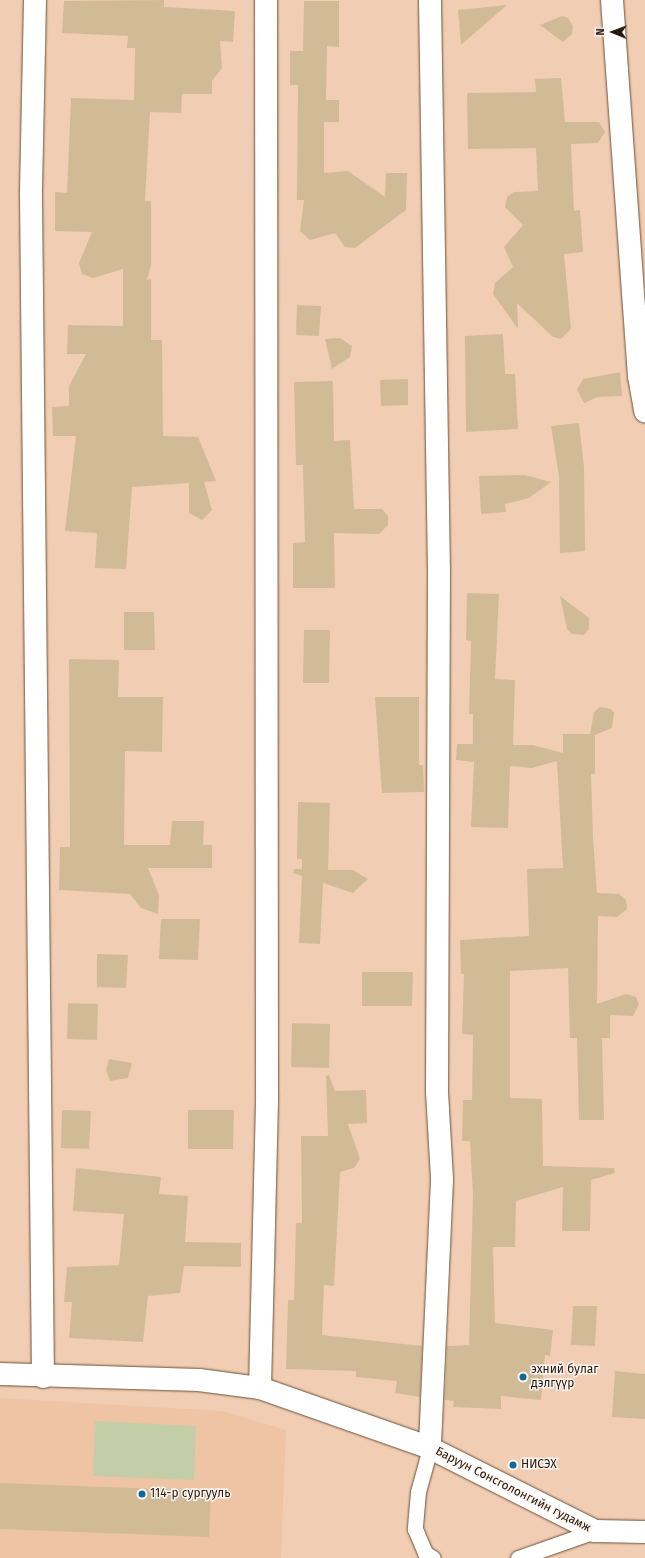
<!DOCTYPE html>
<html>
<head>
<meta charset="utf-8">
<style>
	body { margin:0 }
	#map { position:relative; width:645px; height:1558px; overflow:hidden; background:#f1ceb3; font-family:"Fira Sans",sans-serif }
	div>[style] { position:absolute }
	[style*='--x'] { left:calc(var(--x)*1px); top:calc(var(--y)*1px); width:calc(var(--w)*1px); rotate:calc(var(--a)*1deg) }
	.built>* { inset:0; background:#eec4a4 }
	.green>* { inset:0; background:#c3cda8 }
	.building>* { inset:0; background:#d1bb97 }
	.roads { filter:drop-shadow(0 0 1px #6e5038) drop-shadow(0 0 1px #6e5038) }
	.lane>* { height:15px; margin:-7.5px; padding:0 7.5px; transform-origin:7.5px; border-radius:7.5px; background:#fff }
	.street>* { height:22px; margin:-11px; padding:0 11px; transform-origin:11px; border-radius:11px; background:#fff }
	.dots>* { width:11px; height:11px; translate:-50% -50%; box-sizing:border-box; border:2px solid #fcf5f0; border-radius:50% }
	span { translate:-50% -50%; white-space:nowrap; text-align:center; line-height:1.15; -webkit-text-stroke:3px #fcf5f0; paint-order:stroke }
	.poi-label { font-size:12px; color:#25180e }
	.left { translate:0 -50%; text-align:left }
	.street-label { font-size:12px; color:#25180e }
	.north { position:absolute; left:593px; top:12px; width:40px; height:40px; -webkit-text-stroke:3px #fcf5f0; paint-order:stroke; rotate:271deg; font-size:11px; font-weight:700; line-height:16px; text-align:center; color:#25180e }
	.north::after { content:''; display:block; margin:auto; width:14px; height:18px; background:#25180e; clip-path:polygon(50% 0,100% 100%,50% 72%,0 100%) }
</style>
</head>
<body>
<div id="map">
	<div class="built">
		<div style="clip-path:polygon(0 1398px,222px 1411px,286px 1430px,281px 1558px,0 1558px)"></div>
	</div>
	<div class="green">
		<div style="clip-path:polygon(95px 1421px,196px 1426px,194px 1480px,93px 1476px)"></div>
	</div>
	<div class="building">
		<div style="clip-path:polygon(164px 0,164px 7px,235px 11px,233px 42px,220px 41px,222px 68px,212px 81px,212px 94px,182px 94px,181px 113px,150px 112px,145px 201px,151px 201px,151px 265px,147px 280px,151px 279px,151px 340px,162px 340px,163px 436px,198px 437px,216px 481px,204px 482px,212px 510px,202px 520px,189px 513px,189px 483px,132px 487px,126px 569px,95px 568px,97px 533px,65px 531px,76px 436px,53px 436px,52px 407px,69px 406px,69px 386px,86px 354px,67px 354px,68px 325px,123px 326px,123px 269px,93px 278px,82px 274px,79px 263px,92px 232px,55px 231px,55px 192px,67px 193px,71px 98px,134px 100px,135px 48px,127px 48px,128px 36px,62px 33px,64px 1px)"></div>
		<div style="clip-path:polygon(304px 1px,339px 1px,339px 47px,327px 46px,326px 100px,339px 100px,339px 122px,324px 122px,324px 173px,348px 171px,385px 197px,386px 173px,407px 173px,406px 210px,355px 248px,345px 247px,335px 233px,310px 240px,300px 231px,304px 200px,297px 200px,298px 85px,290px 85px,290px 51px,303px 51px)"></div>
		<div style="clip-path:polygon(507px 5px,461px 45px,458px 10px)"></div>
		<div style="clip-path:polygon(562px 16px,568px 18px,573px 26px,572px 34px,563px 42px,540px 25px)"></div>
		<div style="clip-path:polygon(561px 78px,565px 122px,599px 122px,605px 132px,598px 143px,571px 144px,574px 211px,580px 210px,583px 252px,564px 254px,571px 329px,561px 339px,553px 337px,517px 303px,518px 329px,493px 294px,495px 283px,513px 267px,504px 247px,523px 225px,505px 207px,507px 197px,514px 192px,538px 191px,536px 148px,468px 149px,467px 93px,536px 92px,535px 79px)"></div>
		<div style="clip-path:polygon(297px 305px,321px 306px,319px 336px,296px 335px)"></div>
		<div style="clip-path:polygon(503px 334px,505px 374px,515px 374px,518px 429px,466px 432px,465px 336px)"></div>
		<div style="clip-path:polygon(340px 338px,352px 346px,350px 357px,332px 369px,325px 339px)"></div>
		<div style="clip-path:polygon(620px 372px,622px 396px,598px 397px,584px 403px,577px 390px,583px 379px)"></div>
		<div style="clip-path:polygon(408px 379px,408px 405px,381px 406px,380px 380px)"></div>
		<div style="clip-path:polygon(333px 381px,334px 441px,350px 440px,354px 509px,382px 509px,388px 516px,388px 525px,379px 534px,334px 533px,335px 588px,293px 588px,293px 543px,305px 542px,303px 465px,296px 465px,294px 382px)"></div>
		<div style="clip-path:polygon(579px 423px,584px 467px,585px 551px,560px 553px,559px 476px,551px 426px)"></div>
		<div style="clip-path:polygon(525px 475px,551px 482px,529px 498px,505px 504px,506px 512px,481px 514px,479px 476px)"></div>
		<div style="clip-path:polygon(467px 593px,499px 594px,495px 679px,515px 680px,513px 745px,533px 745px,563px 753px,563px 734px,590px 734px,594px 712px,600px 707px,611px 709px,614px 713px,612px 728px,595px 735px,595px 774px,591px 774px,593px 837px,597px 893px,619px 894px,626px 900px,627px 909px,617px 917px,598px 916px,597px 1004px,626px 994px,636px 997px,639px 1004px,633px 1016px,610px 1015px,610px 1038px,602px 1038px,604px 1120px,579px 1120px,577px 1038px,570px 1038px,568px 968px,510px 971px,510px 1098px,542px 1099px,543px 1166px,614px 1168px,615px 1173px,591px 1180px,590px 1231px,562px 1231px,563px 1187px,516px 1201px,515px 1247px,493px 1247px,495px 1323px,553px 1330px,550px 1356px,545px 1355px,541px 1400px,501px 1396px,501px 1409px,453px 1407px,454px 1401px,445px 1400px,447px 1346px,469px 1345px,473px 1195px,470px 1141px,462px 1141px,463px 1100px,472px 1100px,473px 1035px,462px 1034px,464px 974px,461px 974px,460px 940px,529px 936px,527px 869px,563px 868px,557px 761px,532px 768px,510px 766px,508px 828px,471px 827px,474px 762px,456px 760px,457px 744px,473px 744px,473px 714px,469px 714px,471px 641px,466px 640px)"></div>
		<div style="clip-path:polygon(560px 596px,589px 618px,589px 629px,584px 635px,572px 634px,567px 629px)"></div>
		<div style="clip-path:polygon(124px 612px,154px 612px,155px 650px,124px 650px)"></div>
		<div style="clip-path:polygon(304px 630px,330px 630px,329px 683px,303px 683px)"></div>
		<div style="clip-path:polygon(69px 659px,119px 660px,118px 697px,163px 697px,162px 752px,125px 751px,124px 845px,170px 845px,172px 821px,204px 821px,203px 845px,212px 845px,212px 868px,148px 868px,159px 895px,158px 914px,141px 908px,130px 894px,59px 890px,60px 847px,70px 847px)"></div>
		<div style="clip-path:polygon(375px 697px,419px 697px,419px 765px,423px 765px,424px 792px,382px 793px)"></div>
		<div style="clip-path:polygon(298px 802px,330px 803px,328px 870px,353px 870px,368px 879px,353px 893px,323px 883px,320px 944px,299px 943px,302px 876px,293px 873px,294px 869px,302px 869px,302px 859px,297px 859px)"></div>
		<div style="clip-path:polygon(161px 919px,200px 919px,198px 960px,159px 959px)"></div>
		<div style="clip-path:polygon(97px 954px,128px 955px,126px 988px,97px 987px)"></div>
		<div style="clip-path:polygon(362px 972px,413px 972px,412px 1006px,362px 1006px)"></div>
		<div style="clip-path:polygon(68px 1003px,98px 1004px,97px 1040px,67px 1039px)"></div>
		<div style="clip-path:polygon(292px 1023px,330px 1024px,329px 1068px,291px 1067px)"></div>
		<div style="clip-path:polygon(109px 1059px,132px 1063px,128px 1078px,110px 1081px,106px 1070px)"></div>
		<div style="clip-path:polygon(329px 1075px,335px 1091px,366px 1090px,367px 1123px,348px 1124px,360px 1159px,354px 1168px,340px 1172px,334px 1286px,324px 1285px,322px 1335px,422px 1346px,420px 1397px,395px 1393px,397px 1381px,356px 1377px,356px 1371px,286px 1369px,288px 1300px,294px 1300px,296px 1223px,302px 1223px,301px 1136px,328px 1136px,326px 1076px)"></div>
		<div style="clip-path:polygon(62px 1110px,91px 1111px,89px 1149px,61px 1148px)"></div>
		<div style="clip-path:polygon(188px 1110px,234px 1110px,233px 1149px,188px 1149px)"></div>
		<div style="clip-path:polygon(76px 1168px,161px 1177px,159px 1194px,188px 1196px,185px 1242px,241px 1243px,241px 1267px,184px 1266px,180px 1293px,148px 1296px,143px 1342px,69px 1338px,72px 1302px,64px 1302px,67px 1267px,119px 1265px,124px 1214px,73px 1211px)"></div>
		<div style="clip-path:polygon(573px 1306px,597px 1306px,595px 1346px,571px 1345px)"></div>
		<div style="clip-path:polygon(615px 1371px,645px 1374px,645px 1419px,612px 1417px)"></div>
		<div style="clip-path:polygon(0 1483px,211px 1491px,209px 1537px,0 1529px)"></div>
	</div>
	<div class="roads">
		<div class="lane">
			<div style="--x:430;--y:1448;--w:46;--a:105.3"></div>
			<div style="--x:418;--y:1492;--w:37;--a:95"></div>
			<div style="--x:415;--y:1529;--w:26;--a:67"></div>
			<div style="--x:425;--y:1553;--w:9;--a:32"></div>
			<div style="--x:518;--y:1558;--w:82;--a:-19.3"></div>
		</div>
		<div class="street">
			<div style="--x:35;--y:0;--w:196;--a:91.2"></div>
			<div style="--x:31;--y:196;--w:1181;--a:89.42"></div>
			<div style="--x:430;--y:0;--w:570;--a:89.1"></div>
			<div style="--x:439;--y:570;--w:522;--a:90.22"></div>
			<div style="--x:437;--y:1092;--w:88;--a:86.7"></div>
			<div style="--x:442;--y:1180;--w:268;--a:92.6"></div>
			<div style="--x:612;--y:0;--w:377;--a:85.9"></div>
			<div style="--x:639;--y:376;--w:36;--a:80"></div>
			<div style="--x:0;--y:1374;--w:199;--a:1.7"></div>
			<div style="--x:199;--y:1380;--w:62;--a:7.5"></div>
			<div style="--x:260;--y:1388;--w:180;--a:19.4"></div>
			<div style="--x:430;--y:1448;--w:185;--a:26.7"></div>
			<div style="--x:595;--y:1531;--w:50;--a:1.1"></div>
			<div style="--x:260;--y:1388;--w:294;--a:-88.6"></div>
			<div style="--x:267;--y:1094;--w:1094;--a:-90.05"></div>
		</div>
	</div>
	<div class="dots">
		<div style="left:523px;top:1377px;background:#0f6999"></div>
		<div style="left:513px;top:1465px;background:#0f6999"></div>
		<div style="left:142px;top:1494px;background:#0f6999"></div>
	</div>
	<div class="poi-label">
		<span class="left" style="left:531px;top:1377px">эхний булаг<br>дэлгүүр</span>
		<span class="left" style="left:521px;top:1465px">НИСЭХ</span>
		<span class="left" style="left:150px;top:1494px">114-р сургууль</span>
	</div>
	<div class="street-label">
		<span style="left:513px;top:1490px;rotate:27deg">Баруун Сонсголонгийн гудамж</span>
	</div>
	<div class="north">N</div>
</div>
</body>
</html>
